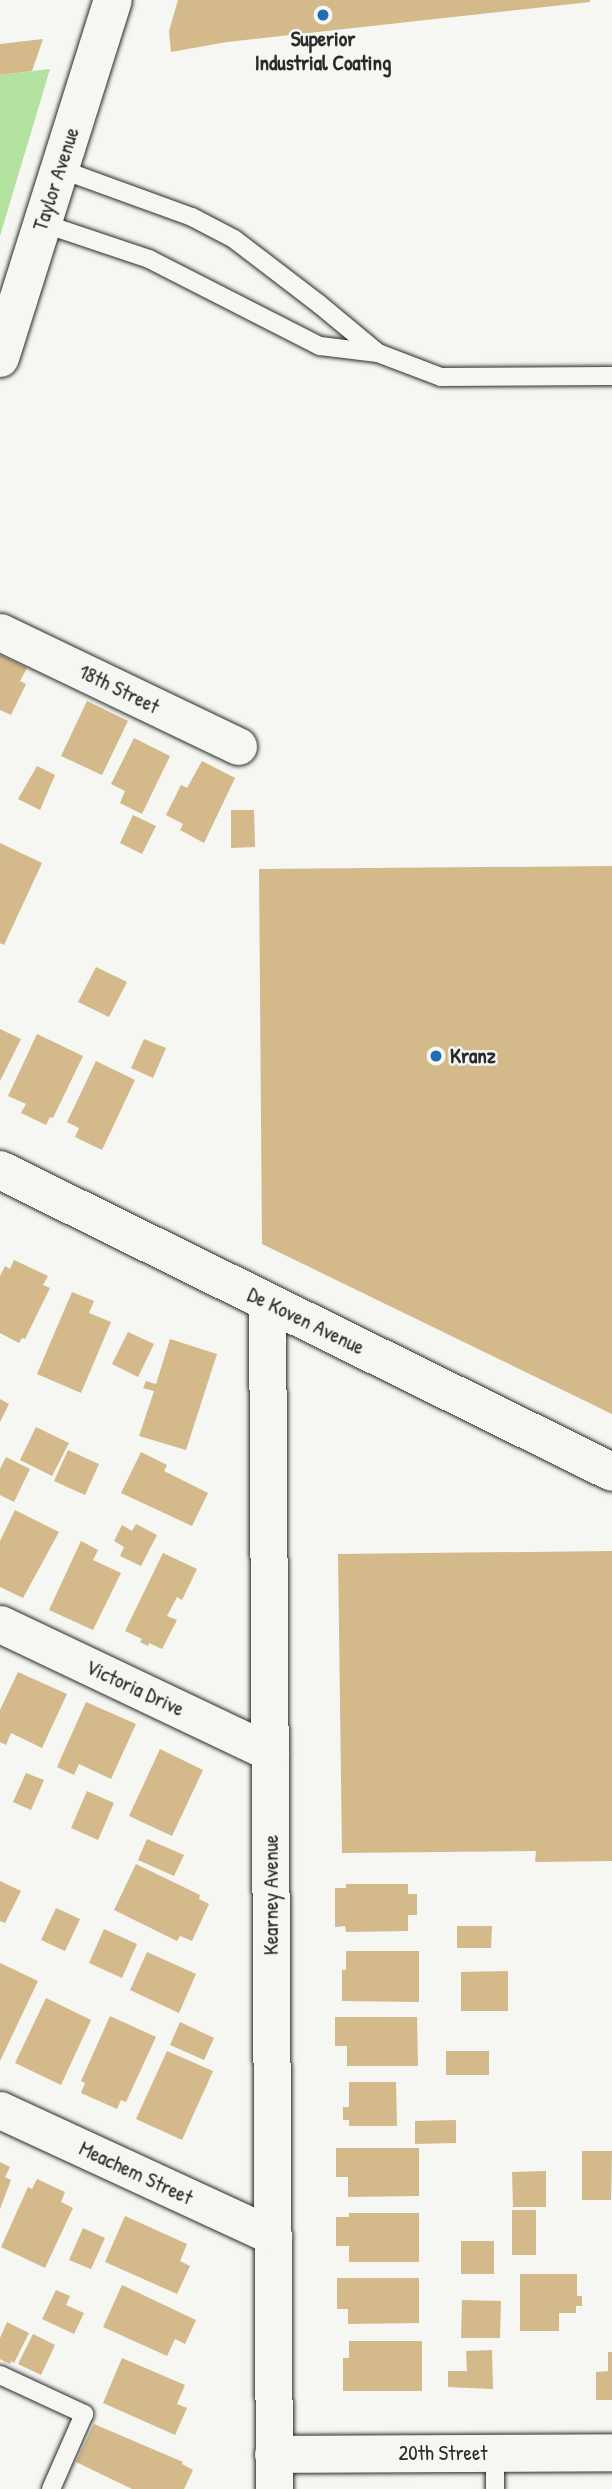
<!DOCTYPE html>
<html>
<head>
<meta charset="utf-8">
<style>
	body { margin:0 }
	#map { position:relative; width:612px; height:2489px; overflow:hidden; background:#f6f6f2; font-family:"Patrick Hand",sans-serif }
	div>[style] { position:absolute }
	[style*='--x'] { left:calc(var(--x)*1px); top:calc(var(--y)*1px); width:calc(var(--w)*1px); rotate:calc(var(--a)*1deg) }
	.green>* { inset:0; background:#b3e1a0 }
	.building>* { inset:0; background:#d4b98a }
	.roads { filter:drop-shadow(0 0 2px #2b2b2b) drop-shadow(0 0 2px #2b2b2b) }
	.lane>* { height:18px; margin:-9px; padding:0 9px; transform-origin:9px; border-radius:9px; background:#f6f6f2 }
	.street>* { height:37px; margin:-18.5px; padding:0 18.5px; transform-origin:18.5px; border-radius:18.5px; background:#f6f6f2 }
	.secondary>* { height:38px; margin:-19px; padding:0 19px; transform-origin:19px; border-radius:19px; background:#f6f6f2 }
	.dots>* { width:19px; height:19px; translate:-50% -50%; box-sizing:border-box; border:4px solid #f6f6f2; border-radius:50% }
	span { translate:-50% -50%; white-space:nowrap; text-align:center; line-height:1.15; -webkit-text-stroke:5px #f6f6f2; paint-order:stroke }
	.poi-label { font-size:21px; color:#2b2b2b; font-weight:700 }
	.left { translate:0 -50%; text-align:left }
	.street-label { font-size:21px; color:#2b2b2b }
</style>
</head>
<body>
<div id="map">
	<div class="green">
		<div style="clip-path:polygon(50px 69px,0 236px,0 75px)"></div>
	</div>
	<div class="building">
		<div style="clip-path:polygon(178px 0,590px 0,590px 2px,227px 42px,171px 52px,169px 31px)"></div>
		<div style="clip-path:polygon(43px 39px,32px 71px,0 75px,0 44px)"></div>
		<div style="clip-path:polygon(0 655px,27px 668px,20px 681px,26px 684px,11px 715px,0 710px)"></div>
		<div style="clip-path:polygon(87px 701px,128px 721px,102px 775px,61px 756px)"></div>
		<div style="clip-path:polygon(134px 738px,170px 756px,142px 814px,120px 803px,125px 791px,111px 784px)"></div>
		<div style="clip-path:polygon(202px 761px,235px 778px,204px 843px,180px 830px,183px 824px,166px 815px,181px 785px,187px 788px)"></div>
		<div style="clip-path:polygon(37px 766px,55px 775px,40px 810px,18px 799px)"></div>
		<div style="clip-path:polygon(231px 810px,254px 810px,255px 847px,231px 848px)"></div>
		<div style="clip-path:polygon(133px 815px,156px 826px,142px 854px,120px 843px)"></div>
		<div style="clip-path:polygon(0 843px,42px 863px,4px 945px,0 943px)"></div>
		<div style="clip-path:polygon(612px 866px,612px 1414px,262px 1244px,259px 869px)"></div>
		<div style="clip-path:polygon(96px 967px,127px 982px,109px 1017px,78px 1002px)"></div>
		<div style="clip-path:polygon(0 1029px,21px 1039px,0 1081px)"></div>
		<div style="clip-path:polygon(37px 1034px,83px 1056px,53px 1118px,50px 1117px,46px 1125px,21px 1113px,26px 1104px,8px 1096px)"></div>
		<div style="clip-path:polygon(144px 1039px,166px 1048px,153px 1078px,131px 1068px)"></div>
		<div style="clip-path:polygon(96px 1061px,135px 1080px,102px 1150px,75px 1137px,79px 1128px,67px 1122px)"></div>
		<div style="clip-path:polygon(14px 1260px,48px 1276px,43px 1285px,50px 1288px,25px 1339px,22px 1338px,19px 1343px,0 1333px,0 1276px,5px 1266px,10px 1269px)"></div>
		<div style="clip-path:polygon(72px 1292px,94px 1301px,89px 1313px,111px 1322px,81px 1393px,37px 1374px)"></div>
		<div style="clip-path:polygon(128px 1332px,154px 1344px,138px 1377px,112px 1364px)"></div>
		<div style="clip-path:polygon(170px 1339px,217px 1354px,186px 1450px,139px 1436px,154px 1391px,143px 1388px,146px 1381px,156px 1384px)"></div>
		<div style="clip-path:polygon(0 1399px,9px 1404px,0 1422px)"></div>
		<div style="clip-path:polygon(36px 1427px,69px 1443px,52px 1476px,20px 1460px)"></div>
		<div style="clip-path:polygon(68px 1450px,99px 1464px,85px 1495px,54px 1481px)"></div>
		<div style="clip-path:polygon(141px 1452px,167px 1465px,164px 1471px,208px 1493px,192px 1526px,121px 1493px)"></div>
		<div style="clip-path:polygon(6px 1457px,30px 1469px,14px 1502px,0 1495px,0 1469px)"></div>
		<div style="clip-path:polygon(15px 1510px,59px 1532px,23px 1598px,0 1587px,0 1541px)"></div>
		<div style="clip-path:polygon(136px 1524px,157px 1535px,141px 1566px,120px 1556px,124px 1547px,114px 1541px,122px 1525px,132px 1531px)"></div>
		<div style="clip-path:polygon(81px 1541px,98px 1550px,93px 1560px,121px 1573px,93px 1630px,49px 1610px)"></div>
		<div style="clip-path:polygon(612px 1551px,612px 1861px,535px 1862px,536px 1851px,342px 1853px,338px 1554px)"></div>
		<div style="clip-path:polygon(163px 1553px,197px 1569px,182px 1600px,177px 1597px,167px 1616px,177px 1620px,162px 1649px,149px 1643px,148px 1646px,140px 1642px,142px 1639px,125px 1631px)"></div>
		<div style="clip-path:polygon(18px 1672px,67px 1694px,42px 1748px,11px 1733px,6px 1745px,0 1742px,0 1710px)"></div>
		<div style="clip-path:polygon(86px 1702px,136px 1724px,111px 1779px,79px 1764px,74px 1775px,57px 1767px)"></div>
		<div style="clip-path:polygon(160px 1749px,203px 1770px,172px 1836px,129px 1816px)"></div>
		<div style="clip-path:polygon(26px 1773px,44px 1780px,31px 1810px,13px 1802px)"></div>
		<div style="clip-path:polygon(87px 1791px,114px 1803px,98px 1840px,71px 1828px)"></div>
		<div style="clip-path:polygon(147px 1839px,184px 1855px,174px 1876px,138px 1860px)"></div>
		<div style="clip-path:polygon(136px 1864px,200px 1895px,199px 1899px,209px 1904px,192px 1941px,180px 1936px,177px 1941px,114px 1910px)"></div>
		<div style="clip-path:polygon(0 1881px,21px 1891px,5px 1923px,0 1921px)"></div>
		<div style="clip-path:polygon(346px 1884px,408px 1884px,408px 1894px,417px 1894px,417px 1915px,408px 1915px,408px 1931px,346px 1932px,345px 1926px,335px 1927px,335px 1888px,346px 1888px)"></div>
		<div style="clip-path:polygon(56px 1908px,80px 1919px,65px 1951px,41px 1940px)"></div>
		<div style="clip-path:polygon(457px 1926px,492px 1926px,491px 1948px,457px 1948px)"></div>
		<div style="clip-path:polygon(104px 1929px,137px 1944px,122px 1978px,89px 1963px)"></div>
		<div style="clip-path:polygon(346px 1951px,419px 1951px,419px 2002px,342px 2001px,342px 1970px,346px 1970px)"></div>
		<div style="clip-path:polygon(147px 1952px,196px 1974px,179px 2013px,130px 1990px)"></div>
		<div style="clip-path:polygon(0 1963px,38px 1981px,0 2061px)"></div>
		<div style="clip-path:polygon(508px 1971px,508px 2011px,461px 2011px,461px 1972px)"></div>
		<div style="clip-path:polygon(46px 1998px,91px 2020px,61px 2085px,15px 2063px)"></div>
		<div style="clip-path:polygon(110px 2016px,156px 2037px,126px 2102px,121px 2100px,117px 2109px,81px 2093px,85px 2083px,81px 2081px)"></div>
		<div style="clip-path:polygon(335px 2017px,417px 2017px,418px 2066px,347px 2066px,347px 2046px,335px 2046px)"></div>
		<div style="clip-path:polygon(180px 2022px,214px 2038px,204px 2060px,170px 2045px)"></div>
		<div style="clip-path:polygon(167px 2051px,213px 2071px,182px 2140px,136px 2119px)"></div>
		<div style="clip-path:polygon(446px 2051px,489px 2051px,489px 2075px,446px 2075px)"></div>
		<div style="clip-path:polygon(349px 2082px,396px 2082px,397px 2126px,349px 2126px,349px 2120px,343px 2120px,343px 2107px,349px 2107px)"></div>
		<div style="clip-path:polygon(456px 2120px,456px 2143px,415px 2144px,415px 2121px)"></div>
		<div style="clip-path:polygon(336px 2148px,419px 2148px,419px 2196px,348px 2197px,348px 2177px,336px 2177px)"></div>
		<div style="clip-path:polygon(582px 2151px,612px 2151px,611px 2200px,582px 2200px)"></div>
		<div style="clip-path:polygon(0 2162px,10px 2167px,5px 2177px,11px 2180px,0 2209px)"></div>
		<div style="clip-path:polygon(546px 2171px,546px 2207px,513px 2207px,512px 2172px)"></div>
		<div style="clip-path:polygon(37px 2179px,65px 2192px,61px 2202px,73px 2208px,45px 2268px,1px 2247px,28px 2187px,32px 2189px)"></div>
		<div style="clip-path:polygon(512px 2210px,536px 2210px,536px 2255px,512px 2255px)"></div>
		<div style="clip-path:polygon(349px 2213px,419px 2213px,419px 2262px,349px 2262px,349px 2246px,336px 2246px,336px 2217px,349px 2217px)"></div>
		<div style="clip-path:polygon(125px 2216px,187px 2244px,180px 2261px,190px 2266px,177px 2294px,105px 2262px)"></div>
		<div style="clip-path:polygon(83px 2228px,105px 2238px,91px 2269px,69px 2260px)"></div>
		<div style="clip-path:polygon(461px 2241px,494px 2241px,494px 2274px,461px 2274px)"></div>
		<div style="clip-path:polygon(520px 2274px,577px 2274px,577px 2296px,582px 2296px,582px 2306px,576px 2306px,576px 2313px,559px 2313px,559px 2331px,520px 2331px)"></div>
		<div style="clip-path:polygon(337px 2278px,419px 2278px,419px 2323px,348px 2324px,348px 2309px,337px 2309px)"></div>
		<div style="clip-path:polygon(122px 2285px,196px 2320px,185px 2344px,175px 2339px,167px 2356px,103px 2327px)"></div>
		<div style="clip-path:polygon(56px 2290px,70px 2296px,66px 2305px,84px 2313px,74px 2334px,42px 2319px)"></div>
		<div style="clip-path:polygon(462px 2300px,501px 2301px,500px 2338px,461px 2338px)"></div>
		<div style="clip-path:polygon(7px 2322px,29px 2333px,14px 2363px,11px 2361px,10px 2364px,0 2359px,0 2338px)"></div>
		<div style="clip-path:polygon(33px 2334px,55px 2345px,41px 2375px,18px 2364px)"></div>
		<div style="clip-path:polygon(349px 2341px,422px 2341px,422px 2391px,343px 2391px,343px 2358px,349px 2358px)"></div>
		<div style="clip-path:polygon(492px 2350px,493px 2389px,448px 2387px,448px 2371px,467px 2371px,466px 2351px)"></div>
		<div style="clip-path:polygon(608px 2352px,612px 2352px,612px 2400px,596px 2400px,596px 2372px,608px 2371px)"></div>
		<div style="clip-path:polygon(122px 2358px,185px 2385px,177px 2404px,187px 2408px,175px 2435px,103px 2403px)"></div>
		<div style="clip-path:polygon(94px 2424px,183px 2462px,182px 2464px,193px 2470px,184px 2489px,132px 2489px,76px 2462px)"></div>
	</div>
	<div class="roads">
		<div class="lane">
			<div style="--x:60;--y:169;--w:140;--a:20"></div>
			<div style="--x:192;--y:217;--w:47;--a:27.6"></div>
			<div style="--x:234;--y:239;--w:107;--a:37.4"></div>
			<div style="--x:319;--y:304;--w:77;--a:39.7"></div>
			<div style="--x:42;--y:223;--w:113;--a:18.6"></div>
			<div style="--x:149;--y:259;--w:192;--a:27"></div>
			<div style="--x:320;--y:346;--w:58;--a:6.9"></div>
			<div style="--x:378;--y:353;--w:67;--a:20.9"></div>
			<div style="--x:441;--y:377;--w:171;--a:-0.3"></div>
			<div style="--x:0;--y:2375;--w:93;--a:24.9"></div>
			<div style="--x:84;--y:2414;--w:82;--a:113.7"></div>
			<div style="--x:495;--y:2453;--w:36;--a:90"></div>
		</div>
		<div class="street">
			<div style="--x:0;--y:632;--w:264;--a:25.6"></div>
			<div style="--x:267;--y:1302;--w:1187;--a:89.66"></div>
			<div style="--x:0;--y:1624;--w:299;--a:25.4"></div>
			<div style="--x:0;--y:2110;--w:301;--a:24.8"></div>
			<div style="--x:273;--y:2454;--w:339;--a:-0.3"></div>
		</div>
		<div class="secondary">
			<div style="--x:0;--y:358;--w:375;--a:-72.5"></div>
			<div style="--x:0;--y:1170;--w:682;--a:26.26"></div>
		</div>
	</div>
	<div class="dots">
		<div style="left:323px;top:15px;background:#1f6fb2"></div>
		<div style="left:436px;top:1056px;background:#1f6fb2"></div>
	</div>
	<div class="poi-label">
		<span style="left:323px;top:51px">Superior<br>Industrial Coating</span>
		<span class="left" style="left:450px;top:1056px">Kranz</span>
	</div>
	<div class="street-label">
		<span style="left:56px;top:179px;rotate:-72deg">Taylor Avenue</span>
		<span style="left:119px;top:689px;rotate:26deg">18th Street</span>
		<span style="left:306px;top:1321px;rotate:26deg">De Koven Avenue</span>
		<span style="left:135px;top:1688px;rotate:25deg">Victoria Drive</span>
		<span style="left:271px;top:1895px;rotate:-90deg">Kearney Avenue</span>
		<span style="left:136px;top:2173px;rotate:25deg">Meachem Street</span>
		<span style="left:443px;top:2453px">20th Street</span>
	</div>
</div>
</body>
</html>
